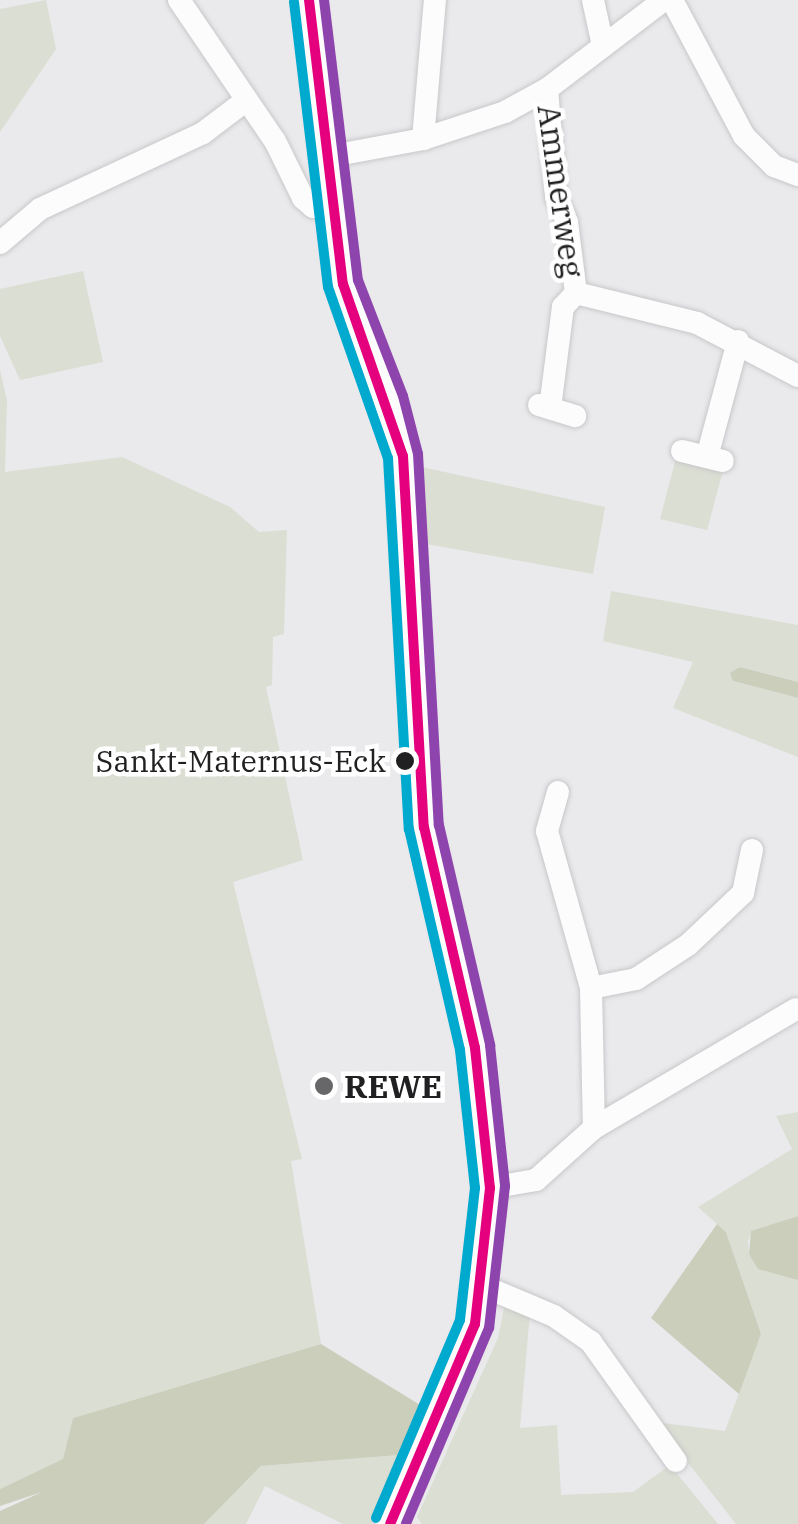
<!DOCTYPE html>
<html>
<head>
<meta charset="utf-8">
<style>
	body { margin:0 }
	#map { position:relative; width:798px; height:1524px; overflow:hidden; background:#eae9ec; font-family:"IBM Plex Serif",serif }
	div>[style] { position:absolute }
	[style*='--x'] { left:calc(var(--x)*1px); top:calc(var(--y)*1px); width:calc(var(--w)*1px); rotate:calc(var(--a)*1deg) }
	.green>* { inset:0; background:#dbded3 }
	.forest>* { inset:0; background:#cacebb }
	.roads { filter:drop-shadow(0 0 2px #c8c7c9) drop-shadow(0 0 2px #c8c7c9) }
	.minor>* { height:22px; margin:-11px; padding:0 11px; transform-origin:11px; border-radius:11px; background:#fcfcfc }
	.major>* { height:30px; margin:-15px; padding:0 15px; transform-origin:15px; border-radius:15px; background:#fcfcfc }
	.bus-1>* { height:10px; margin:-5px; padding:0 5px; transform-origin:5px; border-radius:5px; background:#e5007d }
	.bus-2>* { height:10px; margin:-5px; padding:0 5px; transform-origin:5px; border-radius:5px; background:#00a9ce }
	.bus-3>* { height:10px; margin:-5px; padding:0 5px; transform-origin:5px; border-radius:5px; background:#8e44ad }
	.dots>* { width:28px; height:28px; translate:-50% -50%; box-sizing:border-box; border:5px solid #fff; border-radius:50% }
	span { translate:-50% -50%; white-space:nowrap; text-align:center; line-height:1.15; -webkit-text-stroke:9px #fff; paint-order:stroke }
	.bus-label { font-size:30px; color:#201f21 }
	.right { translate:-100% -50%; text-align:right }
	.street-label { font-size:32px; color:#201f21 }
	.poi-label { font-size:32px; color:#201f21; font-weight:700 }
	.left { translate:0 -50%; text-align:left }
</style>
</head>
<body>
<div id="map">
	<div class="green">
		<div style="clip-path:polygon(46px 0,56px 49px,0 132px,0 9px)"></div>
		<div style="clip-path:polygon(83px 271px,103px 362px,20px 380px,0 336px,0 289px)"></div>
		<div style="clip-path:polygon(0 370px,7px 400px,5px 472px,122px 457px,230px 507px,259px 532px,287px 530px,284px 634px,273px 637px,272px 685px,266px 687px,303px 860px,233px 882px,302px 1159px,291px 1161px,321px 1344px,73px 1418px,63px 1459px,0 1489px)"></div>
		<div style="clip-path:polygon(677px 454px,724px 467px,707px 530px,660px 519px)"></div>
		<div style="clip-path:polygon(417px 466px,605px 507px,593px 574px,426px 544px)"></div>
		<div style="clip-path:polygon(611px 591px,798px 625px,798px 682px,740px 667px,733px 681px,798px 698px,798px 757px,673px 708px,693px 662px,603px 641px)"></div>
		<div style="clip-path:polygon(798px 1112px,798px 1216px,752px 1231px,748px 1241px,749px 1254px,798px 1280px,798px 1524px,736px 1524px,656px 1422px,725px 1431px,761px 1334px,726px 1232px,698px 1207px,792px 1149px,776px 1116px)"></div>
		<div style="clip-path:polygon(505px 1303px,530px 1312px,520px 1428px,557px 1425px,561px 1495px,633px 1492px,670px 1465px,718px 1524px,422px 1524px,417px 1517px,498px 1338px)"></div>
		<div style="clip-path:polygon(399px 1455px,371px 1524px,343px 1524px,265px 1486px,246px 1524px,204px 1524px,261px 1466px)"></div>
	</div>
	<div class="forest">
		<div style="clip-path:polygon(740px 667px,798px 682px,798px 698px,733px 681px,730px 673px)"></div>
		<div style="clip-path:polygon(798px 1216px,798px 1280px,758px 1269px,749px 1254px,751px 1231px)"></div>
		<div style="clip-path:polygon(717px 1224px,726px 1232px,761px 1334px,739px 1394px,651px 1318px)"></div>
		<div style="clip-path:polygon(321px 1344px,425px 1408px,399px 1455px,261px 1466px,204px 1524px,0 1524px,0 1511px,42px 1492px,0 1506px,0 1489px,63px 1459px,73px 1418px)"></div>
	</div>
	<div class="roads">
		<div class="minor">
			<div style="--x:179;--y:0;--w:171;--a:55.8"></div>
			<div style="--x:275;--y:141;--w:64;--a:63.8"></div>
			<div style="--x:303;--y:198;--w:13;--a:42"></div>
			<div style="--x:313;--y:207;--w:20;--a:3"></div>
			<div style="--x:593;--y:0;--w:47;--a:77.7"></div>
			<div style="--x:672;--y:0;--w:154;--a:62.1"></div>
			<div style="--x:744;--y:136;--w:42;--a:45"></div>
			<div style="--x:774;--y:166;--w:26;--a:21"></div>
			<div style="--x:547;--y:89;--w:108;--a:85.2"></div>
			<div style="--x:556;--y:197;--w:27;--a:66"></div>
			<div style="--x:567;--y:222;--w:72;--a:82.8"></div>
			<div style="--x:576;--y:293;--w:125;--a:13.9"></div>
			<div style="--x:697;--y:323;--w:114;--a:27.7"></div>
			<div style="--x:423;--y:139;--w:140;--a:-85.1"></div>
			<div style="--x:326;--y:157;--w:99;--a:-10.5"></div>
			<div style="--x:423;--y:139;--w:86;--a:-18.2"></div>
			<div style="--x:505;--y:112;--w:48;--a:-28.7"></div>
			<div style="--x:547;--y:89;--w:147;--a:-37.3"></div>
			<div style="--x:0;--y:243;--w:52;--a:-40.4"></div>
			<div style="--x:40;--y:209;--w:180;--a:-25"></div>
			<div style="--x:203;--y:133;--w:51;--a:-37.1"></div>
			<div style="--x:539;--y:405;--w:38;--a:17"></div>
			<div style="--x:550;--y:408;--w:102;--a:-82.7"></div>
			<div style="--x:563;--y:307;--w:19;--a:-47"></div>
			<div style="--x:682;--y:451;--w:42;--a:13.7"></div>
			<div style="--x:707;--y:457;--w:120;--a:-75"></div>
			<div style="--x:558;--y:792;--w:41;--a:105.8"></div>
			<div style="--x:547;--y:831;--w:163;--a:74.3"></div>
			<div style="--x:591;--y:988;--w:140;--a:88.8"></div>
			<div style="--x:591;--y:988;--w:46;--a:-11.3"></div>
			<div style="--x:636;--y:979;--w:62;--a:-33.2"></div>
			<div style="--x:688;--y:945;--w:76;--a:-43.4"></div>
			<div style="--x:743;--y:893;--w:44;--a:-78.2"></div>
			<div style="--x:490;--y:1188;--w:47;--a:-9.9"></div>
			<div style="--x:536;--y:1180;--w:78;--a:-41.9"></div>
			<div style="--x:594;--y:1128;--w:234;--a:-30.5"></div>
			<div style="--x:483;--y:1286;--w:77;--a:22.9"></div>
			<div style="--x:554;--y:1316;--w:45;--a:35.1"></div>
			<div style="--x:591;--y:1342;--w:146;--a:54.5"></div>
		</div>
		<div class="major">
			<div style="--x:309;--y:0;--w:286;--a:83.2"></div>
			<div style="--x:343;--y:284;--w:126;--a:68.5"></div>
			<div style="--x:389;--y:401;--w:57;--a:75.7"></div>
			<div style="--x:403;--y:456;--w:372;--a:86.8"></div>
			<div style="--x:424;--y:827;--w:227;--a:77"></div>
			<div style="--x:475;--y:1048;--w:141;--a:83.9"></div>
			<div style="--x:490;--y:1188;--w:137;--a:96.3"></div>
			<div style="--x:475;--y:1324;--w:217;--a:113"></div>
		</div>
	</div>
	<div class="bus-1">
		<div style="--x:309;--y:0;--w:286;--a:83.2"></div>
		<div style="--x:343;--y:284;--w:182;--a:70.8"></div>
		<div style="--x:403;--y:456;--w:372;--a:86.8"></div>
		<div style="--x:424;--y:827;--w:227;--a:77"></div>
		<div style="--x:475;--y:1048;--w:141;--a:83.9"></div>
		<div style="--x:490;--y:1188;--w:137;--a:96.3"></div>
		<div style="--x:475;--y:1324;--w:217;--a:113"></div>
	</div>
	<div class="bus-2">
		<div style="--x:294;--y:2;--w:287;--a:83.2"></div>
		<div style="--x:328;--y:287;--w:181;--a:70.7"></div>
		<div style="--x:388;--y:458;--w:372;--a:86.8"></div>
		<div style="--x:409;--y:829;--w:227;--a:77"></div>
		<div style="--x:460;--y:1050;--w:139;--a:83.8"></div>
		<div style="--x:475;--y:1188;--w:133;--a:96.5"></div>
		<div style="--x:460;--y:1320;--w:215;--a:113"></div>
	</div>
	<div class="bus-3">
		<div style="--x:324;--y:0;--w:282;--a:83.1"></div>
		<div style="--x:358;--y:280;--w:124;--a:68.8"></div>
		<div style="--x:403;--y:396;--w:60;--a:75.5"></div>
		<div style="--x:418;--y:454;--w:372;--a:86.8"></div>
		<div style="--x:439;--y:825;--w:226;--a:76.9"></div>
		<div style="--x:490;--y:1045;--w:142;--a:83.9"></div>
		<div style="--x:505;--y:1186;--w:143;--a:96.4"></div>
		<div style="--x:489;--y:1328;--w:213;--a:113"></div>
	</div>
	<div class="dots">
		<div style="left:405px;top:761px;background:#201f21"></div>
		<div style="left:324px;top:1086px;background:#676668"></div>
	</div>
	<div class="bus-label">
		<span class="right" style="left:386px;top:761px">Sankt-Maternus-Eck</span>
	</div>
	<div class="street-label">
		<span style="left:561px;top:191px;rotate:82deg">Ammerweg</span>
	</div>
	<div class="poi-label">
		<span class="left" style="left:344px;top:1086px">REWE</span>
	</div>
</div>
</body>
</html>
